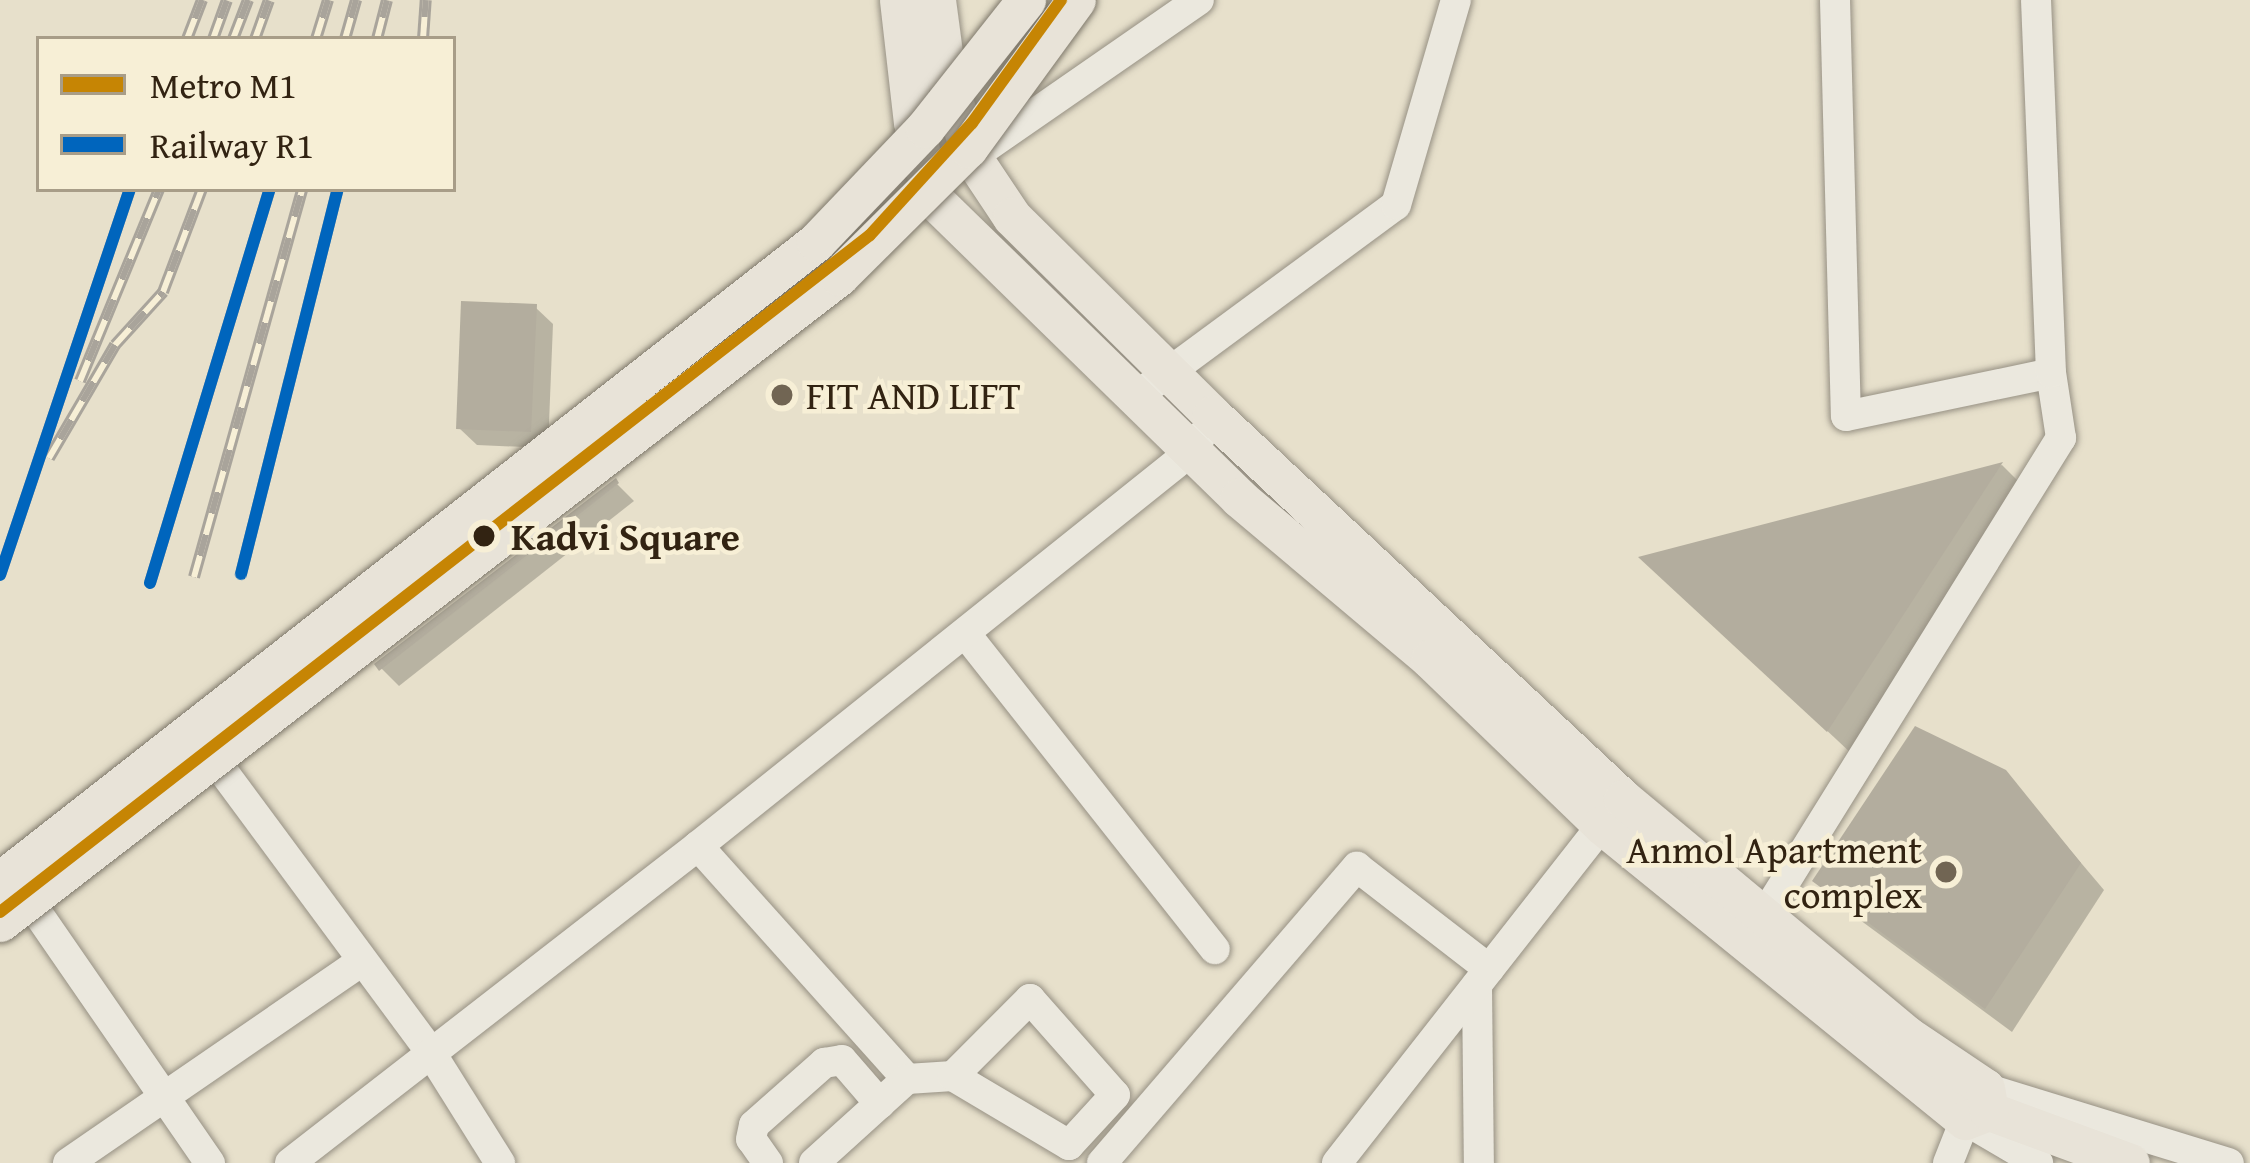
<!DOCTYPE html>
<html>
<head>
<meta charset="utf-8">
<style>
	body { margin:0 }
	#map { position:relative; width:2250px; height:1163px; overflow:hidden; background:#e7e0cb; font-family:"Gentium Book Plus",serif }
	div>[style] { position:absolute }
	[style*='--x'] { left:calc(var(--x)*1px); top:calc(var(--y)*1px); width:calc(var(--w)*1px); rotate:calc(var(--a)*1deg) }
	.shadow>* { inset:0; background:#0003 }
	.building>* { inset:0; background:#b3ad9e }
	.roads { filter:drop-shadow(0 0 3px #979184) drop-shadow(0 0 3px #979184) }
	.minor>* { height:30px; margin:-15px; padding:0 15px; transform-origin:15px; border-radius:15px; background:#ebe8de }
	.major>* { height:39px; margin:-19.5px; padding:0 19.5px; transform-origin:19.5px; border-radius:19.5px; background:#e8e3d8 }
	.rail>* { height:12px; margin-top:-6px; transform-origin:0; background:repeating-linear-gradient(90deg,#f7efd6 0 22px,#a9a49b 0 44px); box-sizing:border-box; border-block:3px solid #a9a49b }
	.bridges { filter:drop-shadow(0 0 3px #7e786b) drop-shadow(0 0 3px #7e786b) }
	.major-bridge>* { height:39px; margin:-19.5px; padding:0 19.5px; transform-origin:19.5px; border-radius:19.5px; background:#e8e3d8 }
	.rail-1>* { height:12px; margin:-6px; padding:0 6px; transform-origin:6px; border-radius:6px; background:#0065bd }
	.metro-1>* { height:12px; margin:-6px; padding:0 6px; transform-origin:6px; border-radius:6px; background:#c68504 }
	.dots>* { width:33px; height:33px; translate:-50% -50%; box-sizing:border-box; border:6px solid #f7efd6; border-radius:50% }
	span { translate:-50% -50%; white-space:nowrap; text-align:center; line-height:1.15; -webkit-text-stroke:9px #f7efd6; paint-order:stroke }
	.poi-label { font-size:39px; color:#322312 }
	.left { translate:0 -50%; text-align:left }
	.right { translate:-100% -50%; text-align:right }
	.stop-label { font-size:39px; color:#322312; font-weight:700 }
	.legend { position:absolute; left:36px; top:36px; width:420px; height:156px; box-sizing:border-box; background:#f7efd6; border:3px solid #a89d88; margin:0; padding:15px 21px; list-style:none; font-size:36px; color:#322312 }
	.legend li { display:flex; align-items:center; gap:24px; height:60px }
	.legend b { width:60px; border:3px solid #a89d88 }
</style>
</head>
<body>
<div id="map">
	<div class="shadow">
		<div style="clip-path:polygon(535px 307px,553px 324px,548px 448px,477px 445px,459px 428px)"></div>
		<div style="clip-path:polygon(2002px 465px,2026px 489px,1853px 755px,1644px 559px)"></div>
		<div style="clip-path:polygon(615px 482px,634px 501px,399px 686px,378px 665px)"></div>
		<div style="clip-path:polygon(2004px 772px,2104px 890px,2012px 1032px,1841px 906px,1816px 881px)"></div>
	</div>
	<div class="building">
		<div style="clip-path:polygon(461px 301px,537px 304px,531px 432px,456px 429px)"></div>
		<div style="clip-path:polygon(2003px 462px,1827px 732px,1638px 557px)"></div>
		<div style="clip-path:polygon(616px 478px,619px 483px,379px 671px,374px 664px)"></div>
		<div style="clip-path:polygon(1915px 726px,2006px 770px,2081px 863px,1985px 1009px,1812px 881px)"></div>
	</div>
	<div class="roads">
		<div class="minor">
			<div style="--x:1835;--y:0;--w:416;--a:88.5"></div>
			<div style="--x:1846;--y:416;--w:209;--a:-11.8"></div>
			<div style="--x:972;--y:157;--w:276;--a:-34.7"></div>
			<div style="--x:1138;--y:395;--w:320;--a:-36.4"></div>
			<div style="--x:1396;--y:205;--w:214;--a:-73.7"></div>
			<div style="--x:965;--y:633;--w:403;--a:51.7"></div>
			<div style="--x:202;--y:743;--w:385;--a:53.5"></div>
			<div style="--x:431;--y:1053;--w:130;--a:57.9"></div>
			<div style="--x:698;--y:846;--w:313;--a:48.1"></div>
			<div style="--x:34;--y:908;--w:310;--a:55.4"></div>
			<div style="--x:1764;--y:916;--w:563;--a:-58.15"></div>
			<div style="--x:2061;--y:438;--w:66;--a:-98.7"></div>
			<div style="--x:2051;--y:373;--w:373;--a:-92.3"></div>
			<div style="--x:1477;--y:985;--w:178;--a:89.4"></div>
			<div style="--x:1985;--y:1088;--w:255;--a:17.1"></div>
			<div style="--x:68;--y:1163;--w:357;--a:-34.5"></div>
			<div style="--x:290;--y:1163;--w:517;--a:-37.85"></div>
			<div style="--x:698;--y:846;--w:635;--a:-38.67"></div>
			<div style="--x:1194;--y:449;--w:15;--a:-62"></div>
			<div style="--x:768;--y:1163;--w:29;--a:-125"></div>
			<div style="--x:751;--y:1139;--w:14;--a:-78"></div>
			<div style="--x:754;--y:1125;--w:94;--a:-41.5"></div>
			<div style="--x:824;--y:1063;--w:18;--a:-9"></div>
			<div style="--x:842;--y:1060;--w:58;--a:49.2"></div>
			<div style="--x:814;--y:1163;--w:125;--a:-42.1"></div>
			<div style="--x:907;--y:1079;--w:46;--a:-3.7"></div>
			<div style="--x:953;--y:1076;--w:109;--a:-45"></div>
			<div style="--x:1030;--y:999;--w:128;--a:48.5"></div>
			<div style="--x:1115;--y:1095;--w:68;--a:132.6"></div>
			<div style="--x:1069;--y:1145;--w:135;--a:-149.3"></div>
			<div style="--x:1102;--y:1163;--w:391;--a:-49.3"></div>
			<div style="--x:1357;--y:867;--w:167;--a:37.7"></div>
			<div style="--x:1337;--y:1163;--w:450;--a:-51.9"></div>
			<div style="--x:1948;--y:1163;--w:46;--a:-68.4"></div>
			<div style="--x:1965;--y:1120;--w:85;--a:30.5"></div>
		</div>
		<div class="major">
			<div style="--x:899;--y:0;--w:123;--a:83.5"></div>
			<div style="--x:913;--y:122;--w:78;--a:76"></div>
			<div style="--x:932;--y:198;--w:429;--a:44.3"></div>
			<div style="--x:1239;--y:498;--w:250;--a:40.1"></div>
			<div style="--x:1430;--y:659;--w:239;--a:44"></div>
			<div style="--x:1602;--y:825;--w:468;--a:39.1"></div>
			<div style="--x:1965;--y:1120;--w:26;--a:-21"></div>
			<div style="--x:1989;--y:1111;--w:150;--a:20.2"></div>
			<div style="--x:936;--y:0;--w:83;--a:82.4"></div>
			<div style="--x:947;--y:82;--w:79;--a:71.6"></div>
			<div style="--x:972;--y:157;--w:72;--a:56.3"></div>
			<div style="--x:1012;--y:217;--w:281;--a:44.7"></div>
			<div style="--x:1212;--y:415;--w:562;--a:43.05"></div>
			<div style="--x:1623;--y:799;--w:368;--a:39.8"></div>
			<div style="--x:1906;--y:1035;--w:95;--a:33.9"></div>
			<div style="--x:1985;--y:1088;--w:23;--a:80"></div>
		</div>
	</div>
	<div class="rail">
		<div style="--x:187;--y:39;--w:42;--a:-69"></div>
		<div style="--x:213;--y:39;--w:41;--a:-70.3"></div>
		<div style="--x:233;--y:39;--w:42;--a:-69"></div>
		<div style="--x:255;--y:39;--w:41;--a:-70.3"></div>
		<div style="--x:316;--y:39;--w:41;--a:-72.9"></div>
		<div style="--x:345;--y:39;--w:41;--a:-74.2"></div>
		<div style="--x:377;--y:39;--w:40;--a:-75.6"></div>
		<div style="--x:423;--y:39;--w:39;--a:-86"></div>
		<div style="--x:80;--y:381;--w:208;--a:-67.6"></div>
		<div style="--x:49;--y:458;--w:131;--a:-59.7"></div>
		<div style="--x:115;--y:345;--w:72;--a:-47.8"></div>
		<div style="--x:163;--y:292;--w:110;--a:-69.3"></div>
		<div style="--x:241;--y:574;--w:397;--a:-75.9"></div>
		<div style="--x:0;--y:575;--w:407;--a:-71.4"></div>
		<div style="--x:194;--y:577;--w:403;--a:-74.4"></div>
		<div style="--x:150;--y:583;--w:412;--a:-73.1"></div>
	</div>
	<div class="bridges">
		<div class="major-bridge">
			<div style="--x:0;--y:881;--w:1036;--a:-38.06"></div>
			<div style="--x:816;--y:242;--w:158;--a:-46.3"></div>
			<div style="--x:925;--y:128;--w:163;--a:-51.7"></div>
			<div style="--x:0;--y:922;--w:1059;--a:-37.59"></div>
			<div style="--x:839;--y:276;--w:182;--a:-44.8"></div>
			<div style="--x:968;--y:148;--w:183;--a:-53.9"></div>
		</div>
	</div>
	<div class="rail-1">
		<div style="--x:241;--y:574;--w:397;--a:-75.9"></div>
		<div style="--x:0;--y:575;--w:407;--a:-71.4"></div>
		<div style="--x:150;--y:583;--w:412;--a:-73.1"></div>
	</div>
	<div class="metro-1">
		<div style="--x:0;--y:912;--w:1102;--a:-37.89"></div>
		<div style="--x:870;--y:235;--w:151;--a:-47.7"></div>
		<div style="--x:972;--y:123;--w:152;--a:-54.1"></div>
	</div>
	<div class="dots">
		<div style="left:782px;top:395px;background:#716553"></div>
		<div style="left:484px;top:536px;background:#322312"></div>
		<div style="left:1946px;top:872px;background:#716553"></div>
	</div>
	<div class="poi-label">
		<span class="left" style="left:806px;top:395px">FIT AND LIFT</span>
		<span class="right" style="left:1922px;top:872px">Anmol Apartment<br>complex</span>
	</div>
	<div class="stop-label">
		<span class="left" style="left:511px;top:536px">Kadvi Square</span>
	</div>
	<ul class="legend">
	<li><b style="height:15px;background:#c68504"></b>Metro M1</li>
	<li><b style="height:15px;background:#0065bd"></b>Railway R1</li>
	</ul>
</div>
</body>
</html>
